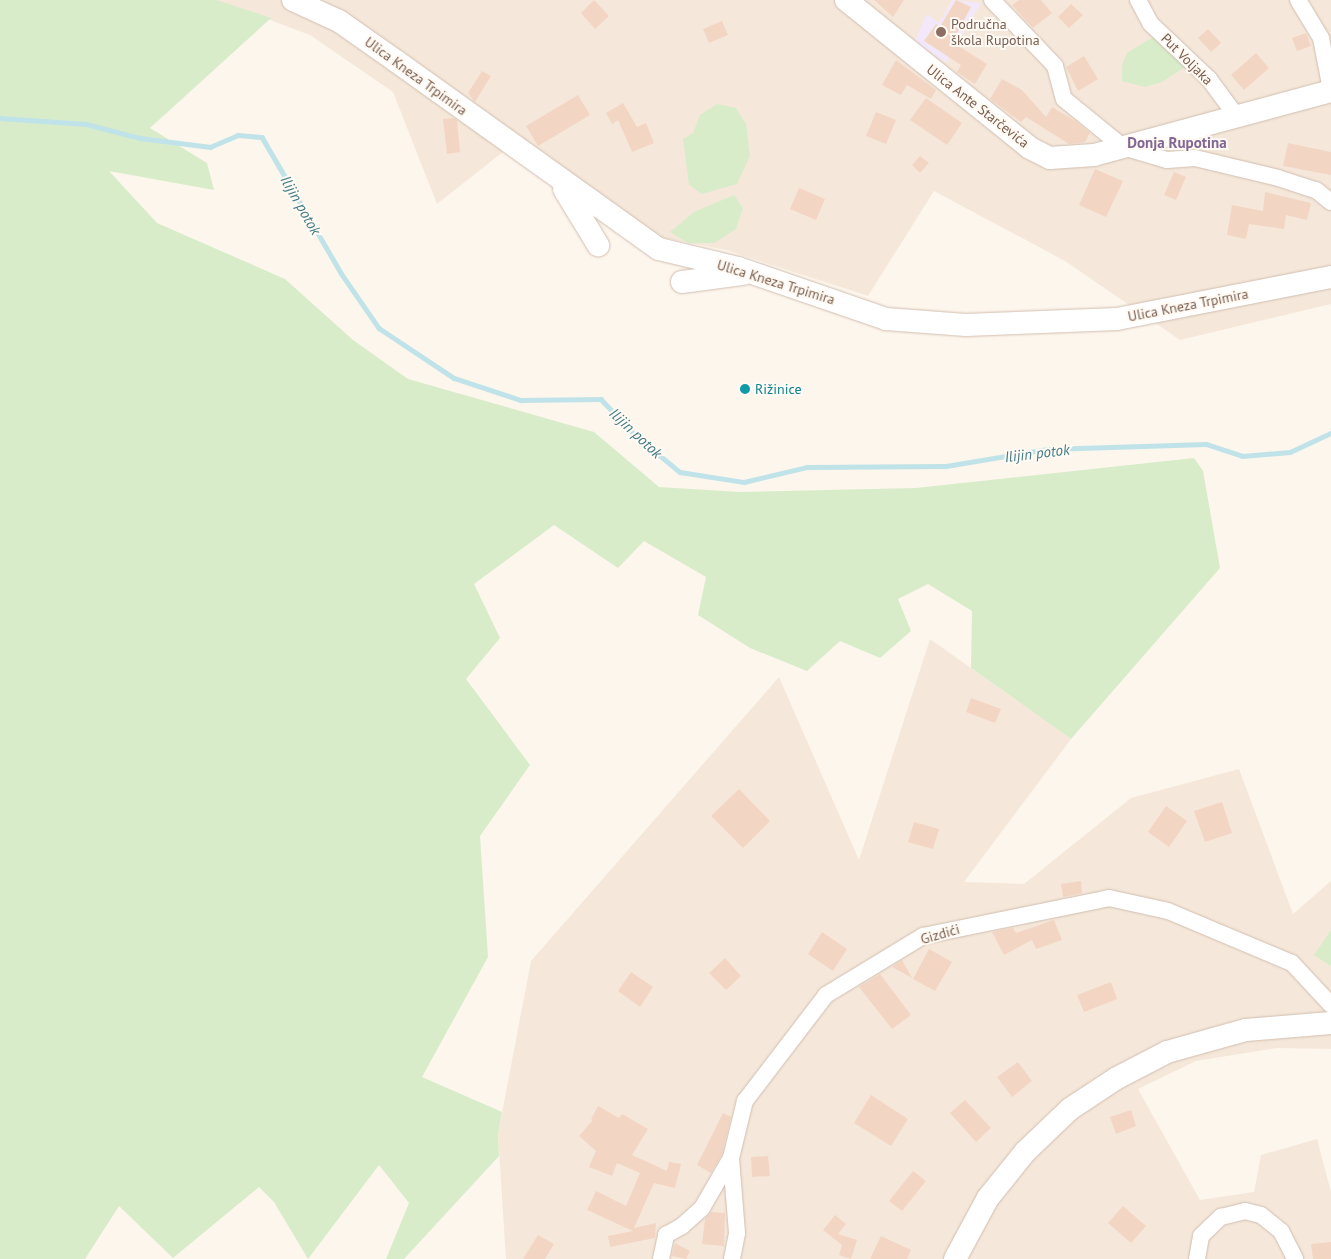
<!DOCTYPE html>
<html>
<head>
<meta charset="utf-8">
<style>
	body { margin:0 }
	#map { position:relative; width:1331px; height:1259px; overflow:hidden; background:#fdf6ec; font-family:"PT Sans",sans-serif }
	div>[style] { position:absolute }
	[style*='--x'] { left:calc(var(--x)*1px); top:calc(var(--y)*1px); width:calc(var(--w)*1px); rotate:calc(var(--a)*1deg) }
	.residential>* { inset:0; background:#f5e8da }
	.education>* { inset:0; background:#f3e8fa }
	.green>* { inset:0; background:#d8ecc9 }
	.stream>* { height:4.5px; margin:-2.25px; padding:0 2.25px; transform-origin:2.25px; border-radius:2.25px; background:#bfe3e8 }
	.building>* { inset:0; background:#f3d5c3 }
	.roads { filter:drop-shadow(0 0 1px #d1beb0) drop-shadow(0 0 1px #d1beb0) }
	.street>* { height:16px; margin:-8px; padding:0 8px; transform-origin:8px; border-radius:8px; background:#fff }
	.secondary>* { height:22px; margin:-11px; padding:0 11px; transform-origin:11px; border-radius:11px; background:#fff }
	.dots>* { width:14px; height:14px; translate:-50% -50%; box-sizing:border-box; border:2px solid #fffaf3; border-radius:50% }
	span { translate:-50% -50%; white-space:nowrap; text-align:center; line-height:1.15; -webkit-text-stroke:4px #fffaf3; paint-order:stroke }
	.education-label { font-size:14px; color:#785e54 }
	.left { translate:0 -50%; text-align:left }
	.street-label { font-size:14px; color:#7a5c4d }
	.culture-label { font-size:14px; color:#0d838f }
	.neighbourhood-label { font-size:15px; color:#846695; font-weight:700 }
	.water-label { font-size:15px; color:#437c86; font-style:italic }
</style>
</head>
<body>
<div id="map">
	<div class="residential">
		<div style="clip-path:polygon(217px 0,1331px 0,1331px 304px,1180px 340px,1065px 261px,934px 191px,868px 296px,726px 250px,660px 237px,517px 141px,437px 204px,393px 92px,310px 35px)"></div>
		<div style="clip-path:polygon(930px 639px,1071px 739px,964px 882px,1024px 884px,1131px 798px,1239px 769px,1293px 914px,1331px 881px,1331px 1049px,1277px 1048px,1196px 1061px,1138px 1089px,1200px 1200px,1254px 1192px,1261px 1155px,1317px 1139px,1331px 1192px,1331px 1259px,506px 1259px,498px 1134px,531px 961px,779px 677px,859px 860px)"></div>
	</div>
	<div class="education">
		<div style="clip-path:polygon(952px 0,981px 3px,946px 63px,914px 42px,927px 14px,939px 23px)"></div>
	</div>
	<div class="green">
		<div style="clip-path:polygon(0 0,217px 0,271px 18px,150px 128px,207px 163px,214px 190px,109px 171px,157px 223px,285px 279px,353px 340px,408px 379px,594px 432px,659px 487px,740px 492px,916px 488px,1194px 458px,1203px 471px,1220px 568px,1071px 739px,971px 668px,972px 611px,928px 584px,898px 599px,911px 631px,880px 658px,840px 641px,807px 671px,750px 648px,698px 615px,706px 577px,644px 541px,618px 568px,554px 525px,474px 584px,500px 638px,466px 679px,530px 765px,480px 836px,488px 957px,422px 1077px,502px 1112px,498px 1134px,499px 1156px,404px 1259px,386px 1259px,409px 1203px,379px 1165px,308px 1259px,274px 1202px,259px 1187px,173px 1258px,119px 1206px,85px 1259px,0 1259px)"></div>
		<div style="clip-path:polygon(1158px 34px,1188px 65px,1162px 82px,1145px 87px,1122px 81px,1122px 65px,1127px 53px)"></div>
		<div style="clip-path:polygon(717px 104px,736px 108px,746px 124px,750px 156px,737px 184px,702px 194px,689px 185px,683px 139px,693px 133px,700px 115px)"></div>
		<div style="clip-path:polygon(734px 195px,743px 208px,736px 229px,714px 243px,688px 243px,670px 232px,694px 212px)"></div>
		<div style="clip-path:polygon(1331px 930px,1331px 966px,1314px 955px)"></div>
	</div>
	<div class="stream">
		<div style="--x:0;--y:118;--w:86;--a:4"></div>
		<div style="--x:86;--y:124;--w:56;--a:14.5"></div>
		<div style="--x:140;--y:138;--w:71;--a:7.3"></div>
		<div style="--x:210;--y:147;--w:30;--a:-23"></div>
		<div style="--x:238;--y:135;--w:24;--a:5"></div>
		<div style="--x:262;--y:137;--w:157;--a:59.8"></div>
		<div style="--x:341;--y:273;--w:67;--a:55.4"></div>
		<div style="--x:379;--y:328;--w:90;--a:33.7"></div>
		<div style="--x:454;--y:378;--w:71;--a:18.2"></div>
		<div style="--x:521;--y:400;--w:80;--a:-0.7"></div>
		<div style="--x:601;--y:399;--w:50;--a:46.6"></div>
		<div style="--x:635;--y:435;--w:58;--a:39.4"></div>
		<div style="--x:680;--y:472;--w:65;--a:8.9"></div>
		<div style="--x:744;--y:482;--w:65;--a:-13.4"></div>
		<div style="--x:807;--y:467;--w:139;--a:-0.4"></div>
		<div style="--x:946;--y:466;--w:103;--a:-9.5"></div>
		<div style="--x:1048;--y:449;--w:158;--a:-1.8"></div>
		<div style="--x:1206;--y:444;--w:38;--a:18"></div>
		<div style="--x:1242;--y:456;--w:48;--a:-4.8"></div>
		<div style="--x:1290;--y:452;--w:45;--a:-24.9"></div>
	</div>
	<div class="building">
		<div style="clip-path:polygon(594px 0,609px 16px,595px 29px,581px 13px)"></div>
		<div style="clip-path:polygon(874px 0,904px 0,893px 17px)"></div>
		<div style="clip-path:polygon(956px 0,971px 7px,952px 42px,987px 64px,975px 84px,957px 72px,961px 65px,924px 41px,936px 24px,945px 30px,941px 25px)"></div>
		<div style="clip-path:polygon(1019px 0,1041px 0,1052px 13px,1033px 28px,1012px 5px)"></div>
		<div style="clip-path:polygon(1071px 4px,1083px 15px,1069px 28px,1058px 17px)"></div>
		<div style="clip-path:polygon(722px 21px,728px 35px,709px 43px,703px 29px)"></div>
		<div style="clip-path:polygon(1208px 29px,1221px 43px,1211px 52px,1198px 38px)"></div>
		<div style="clip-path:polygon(1306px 33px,1311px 46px,1297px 51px,1292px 38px)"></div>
		<div style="clip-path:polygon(1256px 53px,1269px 68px,1244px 90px,1231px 75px)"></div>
		<div style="clip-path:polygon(1084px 56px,1098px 79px,1078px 91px,1066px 67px)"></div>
		<div style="clip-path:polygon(896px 60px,936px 90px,931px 99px,907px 85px,901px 95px,882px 85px)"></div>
		<div style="clip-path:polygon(482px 71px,491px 76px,475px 102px,468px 93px)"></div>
		<div style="clip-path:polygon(1002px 79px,1022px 90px,1046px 117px,1052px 107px,1075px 121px,1090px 133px,1085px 142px,1069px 144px,1026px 117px,1021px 122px,998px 105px,990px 99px)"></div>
		<div style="clip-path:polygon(578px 95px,590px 115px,538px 146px,526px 126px)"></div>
		<div style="clip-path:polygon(926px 98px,962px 123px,947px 145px,910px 120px)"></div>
		<div style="clip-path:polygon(623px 103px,637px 127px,646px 123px,654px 143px,632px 152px,618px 120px,612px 124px,606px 113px)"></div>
		<div style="clip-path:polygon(876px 112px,896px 120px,886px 144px,866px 136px)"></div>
		<div style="clip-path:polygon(453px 118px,457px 120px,460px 152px,447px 154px,443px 119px)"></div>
		<div style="clip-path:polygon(1288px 143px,1331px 152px,1331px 175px,1283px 166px)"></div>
		<div style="clip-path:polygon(920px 156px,929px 163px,920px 173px,912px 165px)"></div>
		<div style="clip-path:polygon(1095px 169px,1123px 181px,1106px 217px,1079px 205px)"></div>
		<div style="clip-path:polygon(1174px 172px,1186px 177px,1176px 200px,1164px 195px)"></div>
		<div style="clip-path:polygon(799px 188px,825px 199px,816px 220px,790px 209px)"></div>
		<div style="clip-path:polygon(1265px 192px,1311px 203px,1307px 220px,1286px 215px,1284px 229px,1249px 224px,1246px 239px,1227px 235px,1232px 205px,1263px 211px)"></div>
		<div style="clip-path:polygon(971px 698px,1001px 709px,995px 723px,966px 712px)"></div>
		<div style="clip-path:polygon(739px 789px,770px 821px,743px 848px,711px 816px)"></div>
		<div style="clip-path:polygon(1222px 802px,1232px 833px,1205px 842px,1194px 811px)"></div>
		<div style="clip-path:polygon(1166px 806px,1187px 821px,1169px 847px,1148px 832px)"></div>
		<div style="clip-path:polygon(914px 822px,939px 829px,933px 849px,908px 842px)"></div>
		<div style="clip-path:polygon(1081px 881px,1082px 893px,1063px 897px,1061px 884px)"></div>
		<div style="clip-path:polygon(1054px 920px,1062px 940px,1036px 949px,1032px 940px,1004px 955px,992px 932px,1013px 928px,1016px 933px)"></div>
		<div style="clip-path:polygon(822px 932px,847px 949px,833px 971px,808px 954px)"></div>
		<div style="clip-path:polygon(929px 949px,952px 962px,935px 991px,913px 979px)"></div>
		<div style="clip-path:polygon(725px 958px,741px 976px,726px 990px,709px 973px)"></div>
		<div style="clip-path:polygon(902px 960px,912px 978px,892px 967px)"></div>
		<div style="clip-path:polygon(631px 972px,653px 987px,640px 1007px,618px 991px)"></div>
		<div style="clip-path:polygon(880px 974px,911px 1015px,892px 1029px,859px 987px)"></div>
		<div style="clip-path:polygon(1111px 982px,1117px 999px,1084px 1012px,1077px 995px)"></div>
		<div style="clip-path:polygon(1018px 1062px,1032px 1081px,1012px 1097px,997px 1077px)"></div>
		<div style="clip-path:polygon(871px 1095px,908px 1119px,891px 1146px,854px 1123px)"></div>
		<div style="clip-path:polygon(965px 1100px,991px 1128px,976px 1142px,950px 1113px)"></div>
		<div style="clip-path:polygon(598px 1106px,619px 1118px,622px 1114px,648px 1129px,632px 1155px,667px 1171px,669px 1162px,681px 1164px,675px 1188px,654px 1183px,634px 1228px,656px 1223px,655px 1238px,610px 1247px,608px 1236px,633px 1231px,587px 1210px,596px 1191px,626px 1206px,640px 1173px,617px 1163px,612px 1176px,589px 1167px,596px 1151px,579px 1136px,593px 1120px,591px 1119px)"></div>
		<div style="clip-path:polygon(1131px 1110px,1136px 1126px,1116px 1134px,1110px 1117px)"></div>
		<div style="clip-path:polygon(723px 1113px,731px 1117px,722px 1154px,711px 1173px,697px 1165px)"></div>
		<div style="clip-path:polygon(768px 1156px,770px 1176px,752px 1177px,751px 1157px)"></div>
		<div style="clip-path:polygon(913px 1171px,926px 1181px,902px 1211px,889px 1201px)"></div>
		<div style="clip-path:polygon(1123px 1206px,1146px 1226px,1131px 1243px,1108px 1223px)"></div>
		<div style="clip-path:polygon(711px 1212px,725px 1213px,724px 1246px,702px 1244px,705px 1219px)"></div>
		<div style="clip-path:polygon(835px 1215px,846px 1224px,838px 1234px,857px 1240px,851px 1259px,839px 1255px,842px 1245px,823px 1230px)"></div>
		<div style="clip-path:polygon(538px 1235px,554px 1244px,545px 1259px,523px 1259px)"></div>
		<div style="clip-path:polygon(881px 1236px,911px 1250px,907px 1259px,870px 1259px)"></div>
		<div style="clip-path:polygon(1331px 1242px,1331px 1259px,1313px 1259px,1311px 1244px)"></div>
		<div style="clip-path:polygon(675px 1243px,690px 1251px,686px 1259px,672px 1256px)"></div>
	</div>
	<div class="roads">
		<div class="street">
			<div style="--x:992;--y:0;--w:91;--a:46.3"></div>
			<div style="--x:1055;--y:66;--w:34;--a:75"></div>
			<div style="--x:1064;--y:99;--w:76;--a:39.1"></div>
			<div style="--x:1123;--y:147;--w:46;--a:16.5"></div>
			<div style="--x:1167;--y:160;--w:28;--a:-4"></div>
			<div style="--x:1195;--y:158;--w:85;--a:13.5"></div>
			<div style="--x:1278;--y:178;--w:40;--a:18"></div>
			<div style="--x:1316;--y:190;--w:19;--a:39"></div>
			<div style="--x:1138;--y:0;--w:27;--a:62"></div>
			<div style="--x:1151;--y:24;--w:80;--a:43.5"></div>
			<div style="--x:1209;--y:79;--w:47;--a:53.6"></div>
			<div style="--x:1298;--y:0;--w:44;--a:58.8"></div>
			<div style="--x:1321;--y:38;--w:53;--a:79.1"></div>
			<div style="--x:661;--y:1259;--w:25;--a:-78"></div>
			<div style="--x:666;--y:1235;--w:18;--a:-29"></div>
			<div style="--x:682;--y:1226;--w:27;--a:-42"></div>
			<div style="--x:702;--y:1208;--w:58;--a:-59.9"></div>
			<div style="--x:732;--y:1259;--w:26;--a:-79"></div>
			<div style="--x:737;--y:1233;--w:75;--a:-94.6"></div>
			<div style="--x:731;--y:1158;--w:59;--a:-76.2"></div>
			<div style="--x:745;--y:1101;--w:133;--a:-52.6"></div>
			<div style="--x:826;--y:995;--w:114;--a:-31.3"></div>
			<div style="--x:923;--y:936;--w:190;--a:-11.5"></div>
			<div style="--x:1109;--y:898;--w:60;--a:12.4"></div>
			<div style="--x:1168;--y:911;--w:134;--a:22.8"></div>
			<div style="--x:1292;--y:963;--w:57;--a:47.1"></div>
			<div style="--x:1197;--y:1259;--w:23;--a:-80"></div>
			<div style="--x:1201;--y:1236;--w:28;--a:-44"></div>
			<div style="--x:1221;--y:1217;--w:25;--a:-14"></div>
			<div style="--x:1245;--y:1211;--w:16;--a:14"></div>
			<div style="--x:1261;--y:1215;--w:26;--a:39"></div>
			<div style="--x:1281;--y:1231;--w:31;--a:63"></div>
		</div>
		<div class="secondary">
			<div style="--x:293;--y:0;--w:51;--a:24.5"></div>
			<div style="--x:339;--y:21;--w:70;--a:35.1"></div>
			<div style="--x:396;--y:61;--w:323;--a:35.6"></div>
			<div style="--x:659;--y:249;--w:81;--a:13.5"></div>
			<div style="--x:738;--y:268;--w:157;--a:19"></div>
			<div style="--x:886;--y:319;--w:80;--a:4.3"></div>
			<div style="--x:966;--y:325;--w:151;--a:-2.3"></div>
			<div style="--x:1117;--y:319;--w:218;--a:-11.1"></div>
			<div style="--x:846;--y:0;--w:236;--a:38.8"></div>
			<div style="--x:1030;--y:148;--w:22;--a:27"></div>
			<div style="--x:1050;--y:158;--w:44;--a:-3.9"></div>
			<div style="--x:1094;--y:155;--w:245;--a:-15.1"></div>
			<div style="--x:564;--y:189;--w:66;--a:58.7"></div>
			<div style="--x:682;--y:282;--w:62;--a:-7.5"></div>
			<div style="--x:955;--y:1259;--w:69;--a:-61.6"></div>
			<div style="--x:988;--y:1198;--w:59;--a:-51.2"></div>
			<div style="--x:1025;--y:1152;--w:62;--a:-43.7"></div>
			<div style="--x:1070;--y:1109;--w:56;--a:-33.4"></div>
			<div style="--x:1117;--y:1078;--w:56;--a:-27.5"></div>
			<div style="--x:1167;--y:1052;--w:82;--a:-15.6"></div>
			<div style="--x:1246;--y:1030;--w:85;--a:-4.7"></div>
		</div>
	</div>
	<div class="dots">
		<div style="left:941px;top:32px;background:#8d6e63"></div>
		<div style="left:745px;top:389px;background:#0f9aa8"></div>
	</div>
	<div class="education-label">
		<span class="left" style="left:951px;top:32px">Područna<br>škola Rupotina</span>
	</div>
	<div class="street-label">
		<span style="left:1187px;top:59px;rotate:45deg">Put Voljaka</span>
		<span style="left:416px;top:76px;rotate:36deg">Ulica Kneza Trpimira</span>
		<span style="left:978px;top:106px;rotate:38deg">Ulica Ante Starčevića</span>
		<span style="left:776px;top:282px;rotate:17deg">Ulica Kneza Trpimira</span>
		<span style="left:1188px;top:305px;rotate:-11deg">Ulica Kneza Trpimira</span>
		<span style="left:940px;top:934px;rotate:-16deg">Gizdići</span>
	</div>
	<div class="culture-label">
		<span class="left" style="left:755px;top:389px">Rižinice</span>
	</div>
	<div class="neighbourhood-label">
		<span style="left:1177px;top:143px">Donja Rupotina</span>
	</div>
	<div class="water-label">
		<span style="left:301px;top:205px;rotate:60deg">Ilijin potok</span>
		<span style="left:636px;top:433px;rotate:43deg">Ilijin potok</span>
		<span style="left:1037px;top:453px;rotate:-7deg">Ilijin potok</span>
	</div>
</div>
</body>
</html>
